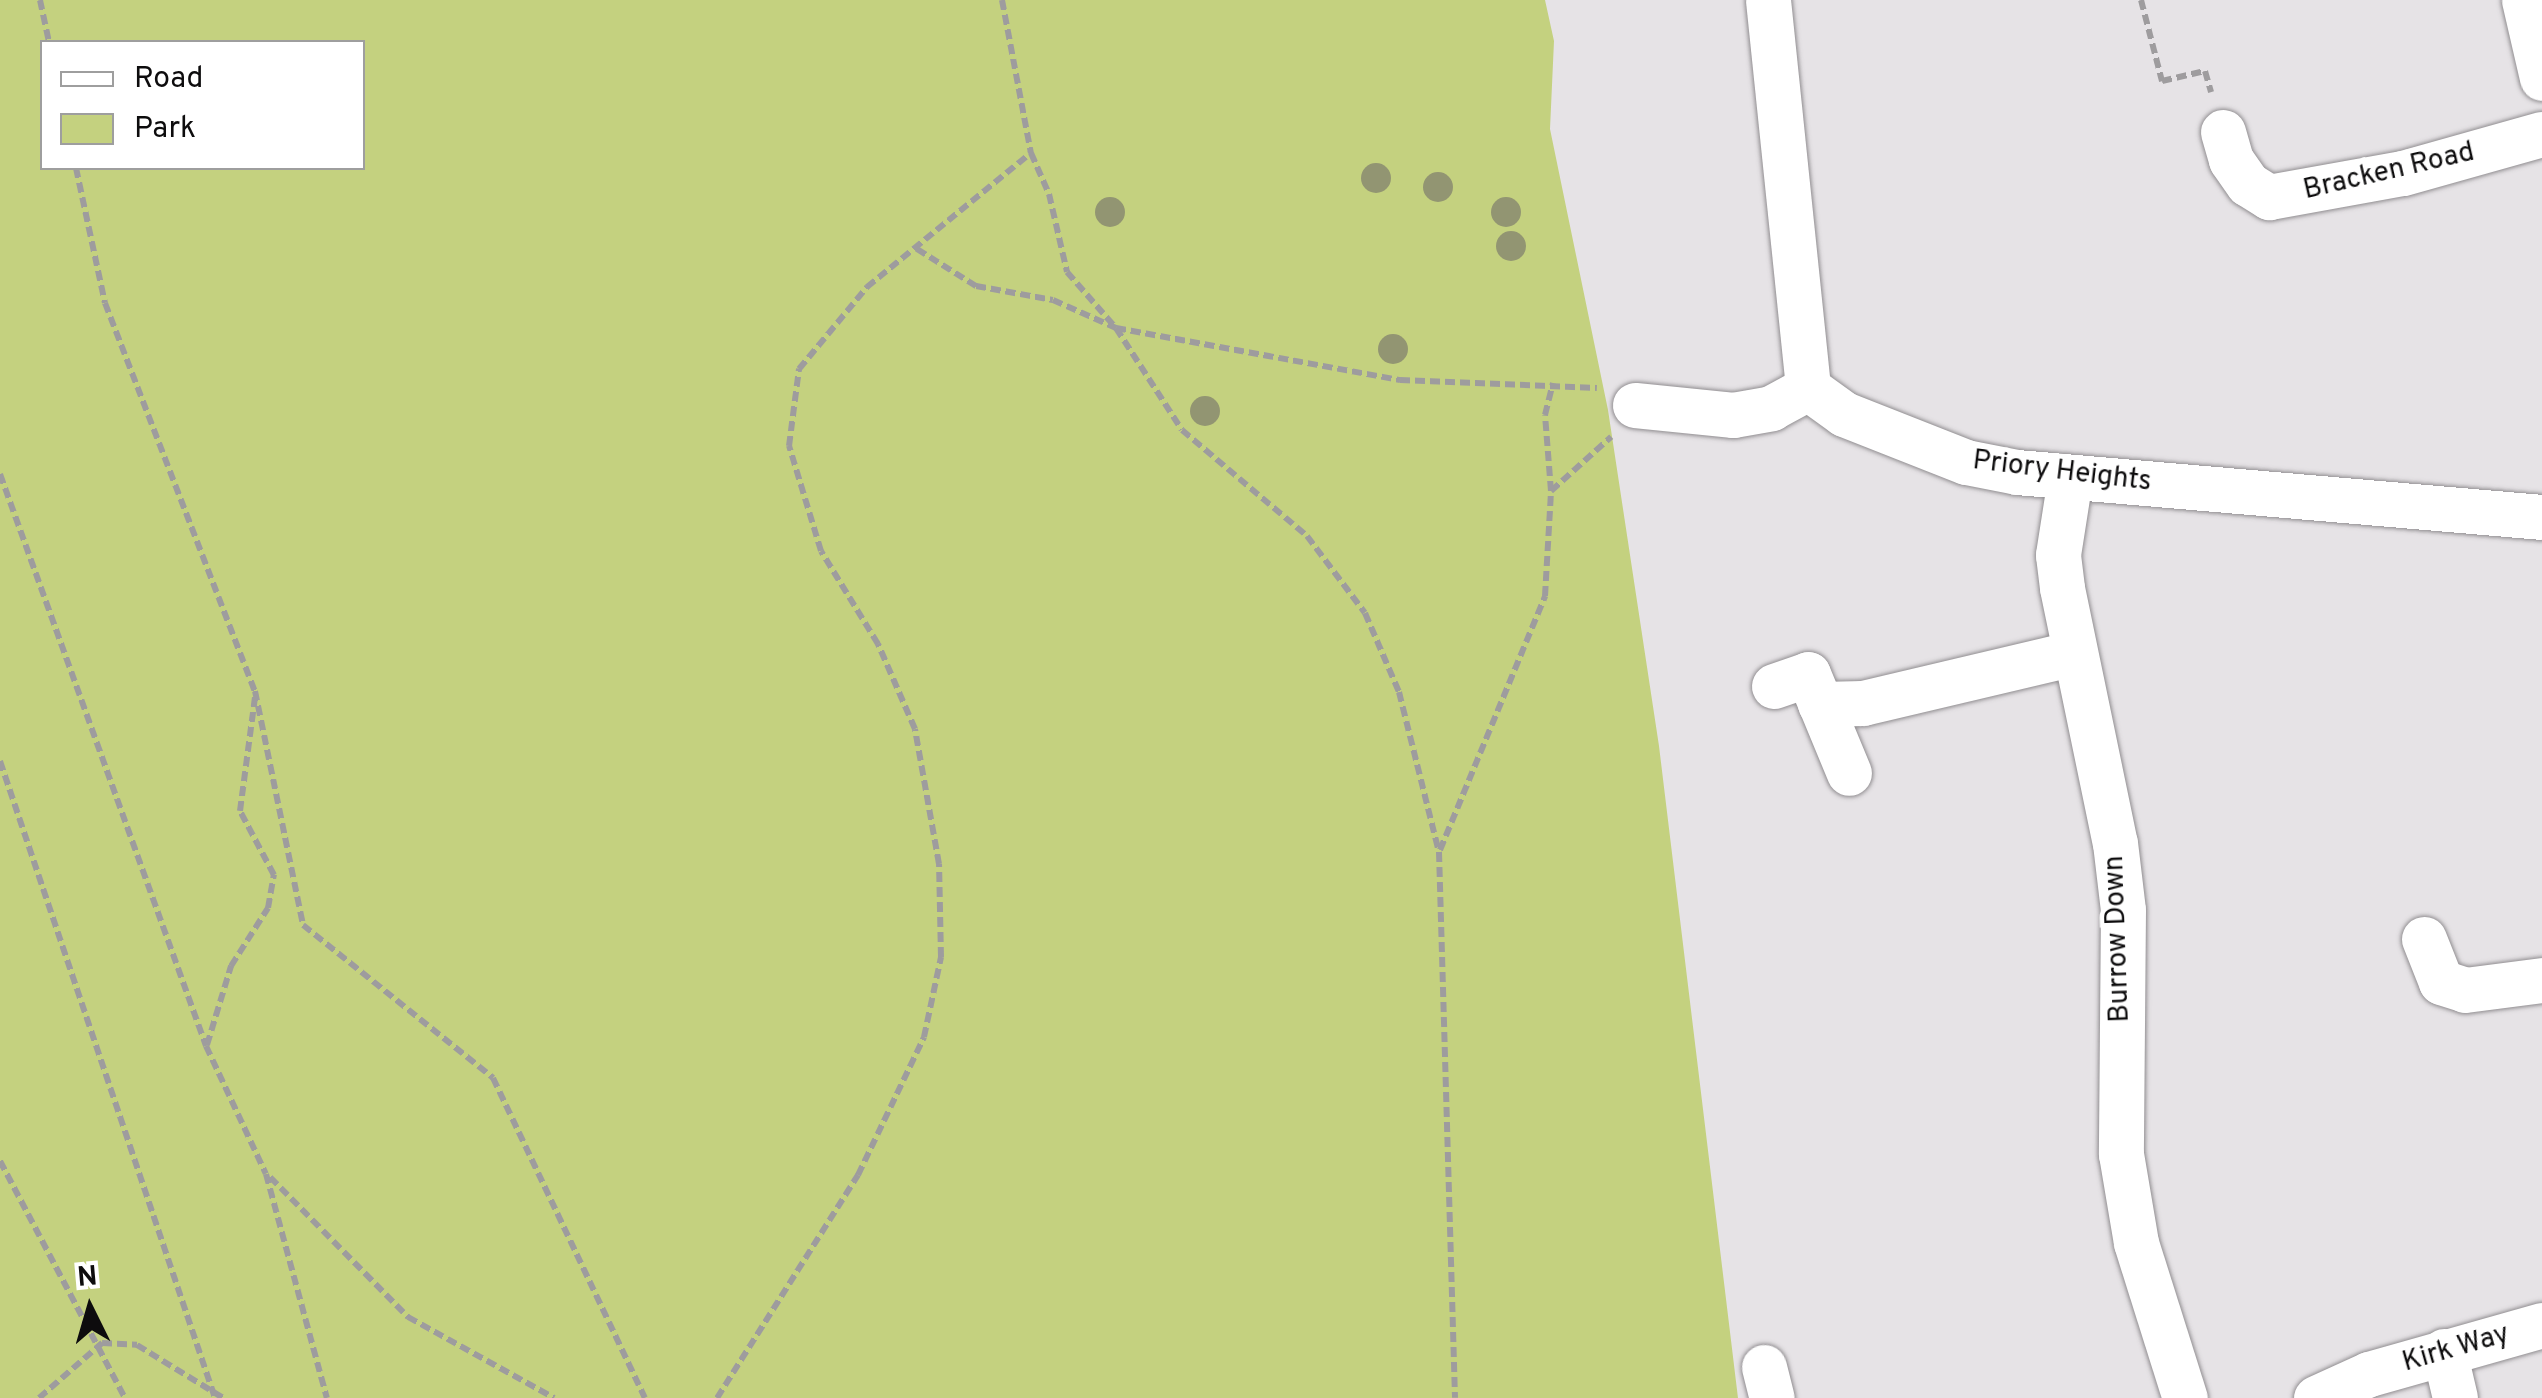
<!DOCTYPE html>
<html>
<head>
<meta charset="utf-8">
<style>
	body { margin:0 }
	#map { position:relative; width:2542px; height:1398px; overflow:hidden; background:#e6e3e6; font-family:Overpass,sans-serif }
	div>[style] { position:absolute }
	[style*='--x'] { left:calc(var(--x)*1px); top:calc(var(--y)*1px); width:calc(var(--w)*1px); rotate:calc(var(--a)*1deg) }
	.green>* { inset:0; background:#c4d17f }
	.path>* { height:6px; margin-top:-3px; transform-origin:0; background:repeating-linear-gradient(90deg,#9e9c9e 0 10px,transparent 0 15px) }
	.roads { filter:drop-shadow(0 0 2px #918e91) drop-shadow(0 0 2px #918e91) }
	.minor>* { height:45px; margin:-22.5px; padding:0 22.5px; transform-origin:22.5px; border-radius:22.5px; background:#fff }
	.trees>* { width:30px; height:30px; margin:-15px; border-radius:50%; background:#929572 }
	span { translate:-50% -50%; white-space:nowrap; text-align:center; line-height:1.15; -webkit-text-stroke:9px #fff; paint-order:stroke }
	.street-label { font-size:28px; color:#0d0c0d }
	.legend { position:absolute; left:40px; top:40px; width:325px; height:130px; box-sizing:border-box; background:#fff; border:2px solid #9e9e9e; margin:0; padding:12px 18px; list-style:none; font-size:30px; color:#0d0c0d }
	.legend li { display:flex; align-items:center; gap:20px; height:50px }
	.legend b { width:50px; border:2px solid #9e9e9e }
	.north { position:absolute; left:40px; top:1258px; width:100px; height:100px; -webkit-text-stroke:8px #fff; paint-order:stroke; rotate:355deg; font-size:28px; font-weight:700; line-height:40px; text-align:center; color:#0d0c0d }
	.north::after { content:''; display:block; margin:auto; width:35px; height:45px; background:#0d0c0d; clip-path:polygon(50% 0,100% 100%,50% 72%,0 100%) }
</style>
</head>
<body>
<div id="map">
	<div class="green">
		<div style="clip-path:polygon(evenodd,0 0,1545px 0,1554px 41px,1550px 129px,1608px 410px,1659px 746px,1738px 1398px,0 1398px,0 0,42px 42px,362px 42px,362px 168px,42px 168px,42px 42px)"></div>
	</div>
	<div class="path">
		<div style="--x:40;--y:0;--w:43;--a:77.9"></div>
		<div style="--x:1002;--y:0;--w:156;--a:79.3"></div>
		<div style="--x:1031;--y:153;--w:45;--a:66.3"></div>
		<div style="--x:1049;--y:194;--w:80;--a:77"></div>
		<div style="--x:1067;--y:272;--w:74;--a:48.8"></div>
		<div style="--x:1116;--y:328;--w:121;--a:57.1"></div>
		<div style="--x:1182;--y:430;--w:164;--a:40.3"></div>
		<div style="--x:1307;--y:536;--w:96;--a:53"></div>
		<div style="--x:1365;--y:613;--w:86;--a:66.7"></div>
		<div style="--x:1399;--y:692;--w:165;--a:76"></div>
		<div style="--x:1439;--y:852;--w:546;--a:88.32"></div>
		<div style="--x:2141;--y:0;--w:84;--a:75.5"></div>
		<div style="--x:2162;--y:81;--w:44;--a:-13.1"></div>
		<div style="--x:2205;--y:71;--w:22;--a:74"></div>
		<div style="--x:76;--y:168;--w:138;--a:77.9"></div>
		<div style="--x:105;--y:303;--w:416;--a:68.9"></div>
		<div style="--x:255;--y:691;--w:239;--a:78.4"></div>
		<div style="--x:303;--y:925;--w:244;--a:38.8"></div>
		<div style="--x:493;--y:1078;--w:354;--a:64.6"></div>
		<div style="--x:917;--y:249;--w:70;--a:32.1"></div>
		<div style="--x:976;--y:286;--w:78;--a:10.3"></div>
		<div style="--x:1053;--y:300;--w:69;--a:24"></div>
		<div style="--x:1116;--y:328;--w:289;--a:10.4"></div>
		<div style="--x:1400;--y:380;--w:197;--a:2.3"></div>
		<div style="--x:0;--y:474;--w:608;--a:70.19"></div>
		<div style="--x:206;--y:1046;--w:141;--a:64.9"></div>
		<div style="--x:266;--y:1174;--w:232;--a:74.8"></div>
		<div style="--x:1551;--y:491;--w:76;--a:-94.5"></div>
		<div style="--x:1545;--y:415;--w:33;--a:-76"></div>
		<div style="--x:0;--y:761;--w:672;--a:71.35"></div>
		<div style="--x:1440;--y:850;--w:275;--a:-67.5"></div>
		<div style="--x:1545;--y:596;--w:105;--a:-86.7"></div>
		<div style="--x:1551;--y:491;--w:81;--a:-42"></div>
		<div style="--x:207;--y:1045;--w:83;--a:-73.1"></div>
		<div style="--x:231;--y:966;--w:69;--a:-57.5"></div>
		<div style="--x:268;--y:908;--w:34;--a:-80"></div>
		<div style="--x:274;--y:875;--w:72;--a:-118"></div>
		<div style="--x:240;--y:811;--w:115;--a:-82.5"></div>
		<div style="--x:0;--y:1161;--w:268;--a:62.2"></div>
		<div style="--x:270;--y:1177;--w:197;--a:45.4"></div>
		<div style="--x:408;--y:1317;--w:167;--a:29"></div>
		<div style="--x:39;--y:1398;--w:84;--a:-41.1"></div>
		<div style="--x:102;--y:1343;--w:35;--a:3"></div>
		<div style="--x:137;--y:1345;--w:101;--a:31.6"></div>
		<div style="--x:717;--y:1398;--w:264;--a:-57.7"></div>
		<div style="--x:858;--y:1175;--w:153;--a:-64.4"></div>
		<div style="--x:924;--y:1037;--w:82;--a:-78"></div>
		<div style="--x:941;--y:957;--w:93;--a:-91.2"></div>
		<div style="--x:939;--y:864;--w:137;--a:-100.1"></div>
		<div style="--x:915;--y:729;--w:93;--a:-113.5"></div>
		<div style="--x:878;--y:644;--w:109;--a:-121.5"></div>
		<div style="--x:821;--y:551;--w:110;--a:-106.9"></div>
		<div style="--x:789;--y:446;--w:78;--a:-82.6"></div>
		<div style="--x:799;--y:369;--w:107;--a:-50.3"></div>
		<div style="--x:867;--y:287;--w:212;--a:-39.3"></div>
	</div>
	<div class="roads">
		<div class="minor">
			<div style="--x:1768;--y:0;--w:390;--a:84.1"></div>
			<div style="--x:1808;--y:388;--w:44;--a:35.8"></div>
			<div style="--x:1844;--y:414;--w:131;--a:21.5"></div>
			<div style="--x:1966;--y:462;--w:52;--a:11.1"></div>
			<div style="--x:2017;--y:472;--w:527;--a:4.9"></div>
			<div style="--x:2524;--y:0;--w:80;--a:77"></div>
			<div style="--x:2223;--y:132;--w:29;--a:74"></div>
			<div style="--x:2231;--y:160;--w:29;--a:55"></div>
			<div style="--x:2248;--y:184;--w:25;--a:32"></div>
			<div style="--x:2269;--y:197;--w:136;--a:-10.2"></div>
			<div style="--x:2403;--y:173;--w:144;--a:-15.7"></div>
			<div style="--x:1635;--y:405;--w:99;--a:5.8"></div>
			<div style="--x:1733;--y:415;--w:39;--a:-10"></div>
			<div style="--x:1771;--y:408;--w:42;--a:-28.4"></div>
			<div style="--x:2070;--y:478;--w:78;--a:98.9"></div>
			<div style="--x:2058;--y:555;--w:33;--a:83"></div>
			<div style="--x:2062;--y:588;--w:260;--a:78.3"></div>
			<div style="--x:2115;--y:843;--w:67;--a:83.2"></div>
			<div style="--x:2123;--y:910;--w:244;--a:90.5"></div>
			<div style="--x:2121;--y:1154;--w:90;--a:80.4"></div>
			<div style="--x:2136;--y:1243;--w:163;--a:72.5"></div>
			<div style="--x:1774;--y:686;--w:36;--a:-19"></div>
			<div style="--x:1808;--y:674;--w:107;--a:67.5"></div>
			<div style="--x:1820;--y:704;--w:43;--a:-1.3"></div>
			<div style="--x:1863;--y:703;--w:217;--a:-13.3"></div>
			<div style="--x:2424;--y:939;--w:46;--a:68.4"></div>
			<div style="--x:2441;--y:982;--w:25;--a:18"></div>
			<div style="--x:2465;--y:990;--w:78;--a:-7.4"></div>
			<div style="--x:2444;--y:1351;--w:48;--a:76.8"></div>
			<div style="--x:1764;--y:1367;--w:32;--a:76"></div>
			<div style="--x:2316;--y:1398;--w:58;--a:-24.4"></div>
			<div style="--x:2369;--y:1374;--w:180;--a:-15.8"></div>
		</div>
	</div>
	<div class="trees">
		<div style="left:1376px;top:178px"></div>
		<div style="left:1438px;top:187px"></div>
		<div style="left:1110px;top:212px"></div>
		<div style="left:1506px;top:212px"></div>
		<div style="left:1511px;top:246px"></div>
		<div style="left:1393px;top:349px"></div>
		<div style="left:1205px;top:411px"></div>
	</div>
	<div class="street-label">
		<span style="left:2389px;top:172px;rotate:-13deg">Bracken Road</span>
		<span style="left:2062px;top:472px;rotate:7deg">Priory Heights</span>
		<span style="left:2118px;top:939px;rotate:-92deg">Burrow Down</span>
		<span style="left:2456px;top:1349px;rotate:-16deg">Kirk Way</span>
	</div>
	<ul class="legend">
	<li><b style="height:12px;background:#fff"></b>Road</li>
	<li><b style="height:28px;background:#c4d17f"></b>Park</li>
	</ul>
	<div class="north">N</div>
</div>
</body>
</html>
